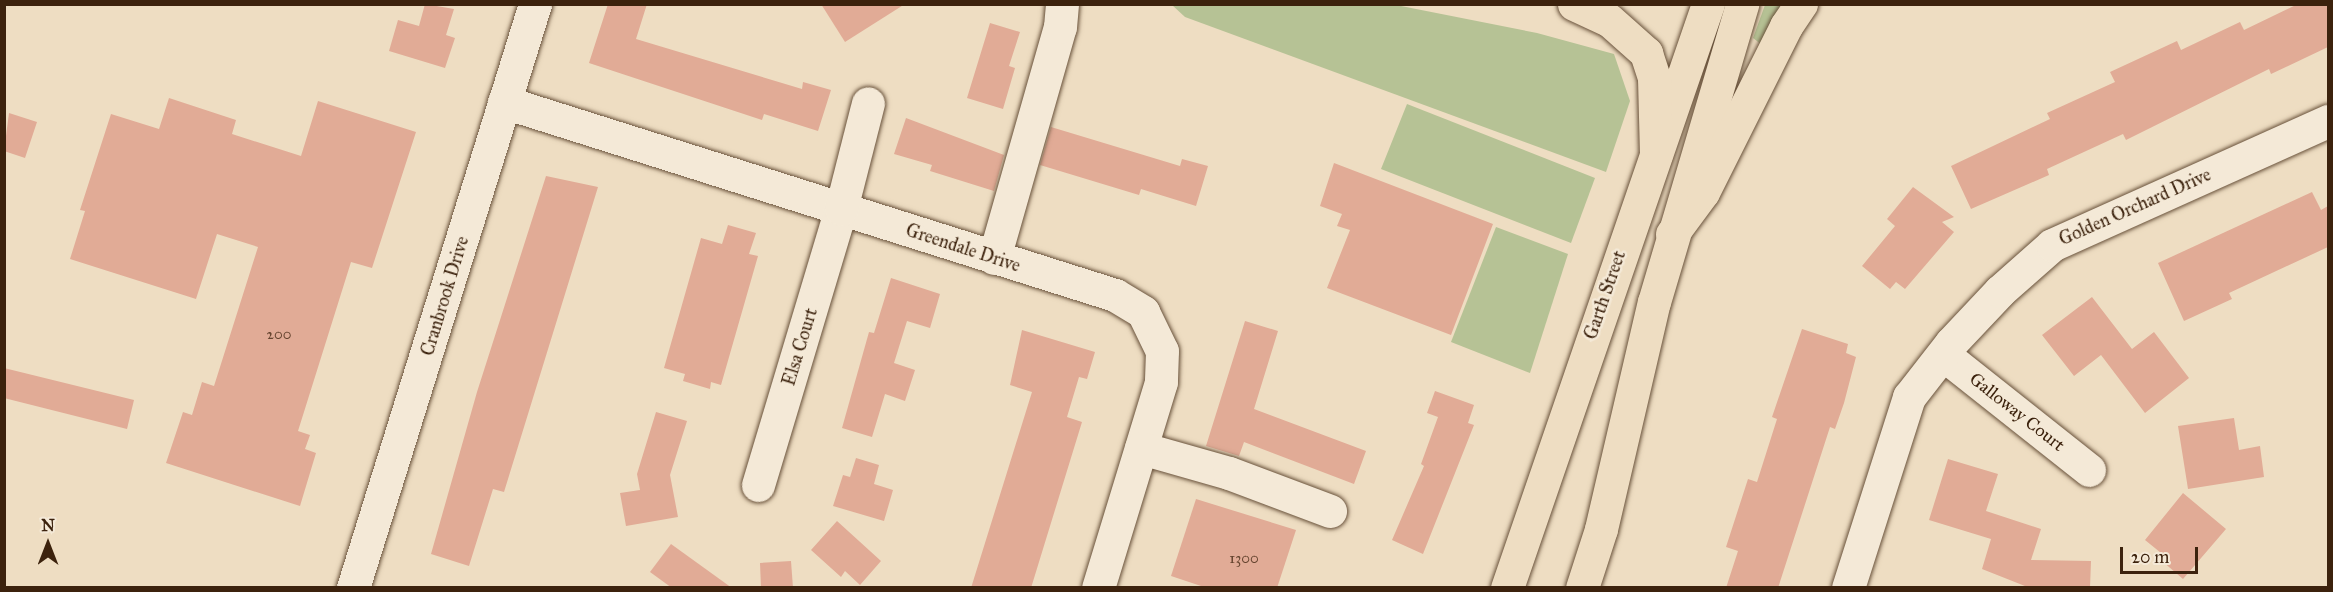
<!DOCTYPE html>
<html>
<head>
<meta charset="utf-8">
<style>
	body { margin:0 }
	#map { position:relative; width:2333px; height:592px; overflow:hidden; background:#eeddc2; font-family:"IM FELL Great Primer",serif }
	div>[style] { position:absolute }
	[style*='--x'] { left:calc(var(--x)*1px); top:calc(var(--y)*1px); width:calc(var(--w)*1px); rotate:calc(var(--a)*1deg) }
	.green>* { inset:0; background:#b6c295 }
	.building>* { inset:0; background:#e1ab96 }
	.roads { filter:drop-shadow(0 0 2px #68513a) drop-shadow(0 0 2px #68513a) }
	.minor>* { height:33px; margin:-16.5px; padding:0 16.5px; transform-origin:16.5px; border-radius:16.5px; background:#f4e9d7 }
	.major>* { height:33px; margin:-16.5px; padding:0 16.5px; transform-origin:16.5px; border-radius:16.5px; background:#eeddc2 }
	.highway>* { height:33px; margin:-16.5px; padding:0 16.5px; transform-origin:16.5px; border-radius:16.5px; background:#eeddc2 }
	span { translate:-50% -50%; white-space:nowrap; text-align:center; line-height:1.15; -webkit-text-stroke:5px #f4e9d7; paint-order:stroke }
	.number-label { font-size:15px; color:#65442f }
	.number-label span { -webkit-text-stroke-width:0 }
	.street-label { font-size:18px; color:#3c220d }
	.frame { position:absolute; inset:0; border:6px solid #3c220d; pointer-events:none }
	.north { position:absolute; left:18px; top:514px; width:60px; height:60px; -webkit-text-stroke:4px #f4e9d7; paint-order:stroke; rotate:0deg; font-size:16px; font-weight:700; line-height:24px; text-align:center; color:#3c220d }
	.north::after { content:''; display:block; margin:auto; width:21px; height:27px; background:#3c220d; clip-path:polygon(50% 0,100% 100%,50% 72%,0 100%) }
	.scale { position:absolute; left:2120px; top:547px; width:78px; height:27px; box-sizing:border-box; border:3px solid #3c220d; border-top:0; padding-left:8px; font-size:18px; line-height:21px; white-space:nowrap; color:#3c220d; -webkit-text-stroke:4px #f4e9d7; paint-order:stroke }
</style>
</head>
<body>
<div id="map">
	<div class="green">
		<div style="clip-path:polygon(1172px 5px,1396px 5px,1537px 33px,1614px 54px,1630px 101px,1606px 172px,1185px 17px)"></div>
		<div style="clip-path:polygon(1765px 5px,1785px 5px,1762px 45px,1753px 38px)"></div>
		<div style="clip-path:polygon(1407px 104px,1595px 178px,1571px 243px,1381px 169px)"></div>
		<div style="clip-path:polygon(1496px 227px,1568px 254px,1530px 373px,1451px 342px)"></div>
	</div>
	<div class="building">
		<div style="clip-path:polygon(425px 4px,454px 9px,446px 35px,455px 38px,445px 68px,389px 51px,398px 20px,419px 26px)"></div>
		<div style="clip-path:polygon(608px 4px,647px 4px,636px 39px,802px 89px,803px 82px,831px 90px,818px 131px,764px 114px,762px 120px,589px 63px)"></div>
		<div style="clip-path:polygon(821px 4px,905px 4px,845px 42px)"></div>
		<div style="clip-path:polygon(2298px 4px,2328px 4px,2328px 47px,2271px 74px,2269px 69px,2126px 140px,2123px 134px,2047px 169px,2049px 175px,1971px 209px,1951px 166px,2050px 119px,2047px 113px,2115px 82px,2110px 72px,2177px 41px,2181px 50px,2240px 22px,2244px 30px)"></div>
		<div style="clip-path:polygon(990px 23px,1020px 32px,1009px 66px,1015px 68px,1003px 109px,967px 98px)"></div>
		<div style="clip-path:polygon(169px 98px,236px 120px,232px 134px,301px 156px,318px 101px,416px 132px,372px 268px,351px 262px,298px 431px,310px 435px,305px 449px,316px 453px,300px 506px,166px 463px,183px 412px,192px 415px,202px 382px,214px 386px,258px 247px,217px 234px,196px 299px,70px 259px,85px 211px,80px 210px,111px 114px,159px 129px)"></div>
		<div style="clip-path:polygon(9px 113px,37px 122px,25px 158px,4px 151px)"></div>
		<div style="clip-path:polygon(906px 118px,1004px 155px,994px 191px,930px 171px,932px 165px,894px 154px)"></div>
		<div style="clip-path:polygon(1051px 127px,1180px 166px,1182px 159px,1208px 166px,1196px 206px,1141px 189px,1139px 195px,1040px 165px)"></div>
		<div style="clip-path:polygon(1334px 163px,1493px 224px,1451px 335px,1327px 288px,1350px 230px,1337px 226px,1342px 214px,1320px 206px)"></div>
		<div style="clip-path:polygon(546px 176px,598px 187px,504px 492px,493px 489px,469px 566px,431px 554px,477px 392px)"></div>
		<div style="clip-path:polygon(1913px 187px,1954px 217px,1942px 222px,1954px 232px,1905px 289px,1896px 282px,1890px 289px,1862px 266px,1895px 226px,1887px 219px)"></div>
		<div style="clip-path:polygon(2312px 192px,2321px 210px,2328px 206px,2328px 247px,2229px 293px,2232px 299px,2184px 321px,2158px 263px)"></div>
		<div style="clip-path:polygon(728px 225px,756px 233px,749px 254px,758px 256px,721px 385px,711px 382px,710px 389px,683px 381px,685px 374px,664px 368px,701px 238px,722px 244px)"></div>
		<div style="clip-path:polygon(891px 278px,940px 294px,930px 328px,907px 321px,894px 363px,915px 370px,905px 401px,885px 394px,872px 437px,842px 428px,869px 332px,874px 333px)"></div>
		<div style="clip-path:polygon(2092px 297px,2132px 349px,2154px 332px,2189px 378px,2145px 413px,2101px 355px,2074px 376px,2042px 335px)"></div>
		<div style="clip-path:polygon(1245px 321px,1278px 331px,1254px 409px,1366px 451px,1354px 484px,1244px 442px,1239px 456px,1206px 446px)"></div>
		<div style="clip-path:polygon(1802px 329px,1848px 344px,1846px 353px,1856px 357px,1844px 403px,1835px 429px,1830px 427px,1778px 588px,1726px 588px,1738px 551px,1726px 547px,1748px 479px,1757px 482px,1777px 419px,1772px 417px)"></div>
		<div style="clip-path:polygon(1022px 330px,1095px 352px,1087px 379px,1079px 377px,1067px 417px,1082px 422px,1031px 588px,971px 588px,1032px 392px,1010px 385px)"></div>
		<div style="clip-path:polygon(4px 368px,134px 400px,127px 429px,4px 398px)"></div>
		<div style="clip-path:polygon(1435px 391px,1474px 405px,1468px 423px,1474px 425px,1423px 554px,1392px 540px,1424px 466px,1421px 464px,1438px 417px,1427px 413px)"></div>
		<div style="clip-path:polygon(656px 412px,687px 421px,670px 475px,678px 517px,626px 526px,620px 493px,640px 490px,637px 474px)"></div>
		<div style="clip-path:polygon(2234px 418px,2239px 450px,2260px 446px,2264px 477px,2188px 489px,2178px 426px)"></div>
		<div style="clip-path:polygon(856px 458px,879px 465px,874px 484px,893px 490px,884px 521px,833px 506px,843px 475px,850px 477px)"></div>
		<div style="clip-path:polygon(1948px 459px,1998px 474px,1986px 511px,2041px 529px,2031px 560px,2091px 561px,2090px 588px,2030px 588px,1982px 569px,1991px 539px,1929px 520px)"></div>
		<div style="clip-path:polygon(2183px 493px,2226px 529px,2183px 579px,2162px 561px,2166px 557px,2145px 540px)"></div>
		<div style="clip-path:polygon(1196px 499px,1296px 530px,1277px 588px,1207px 588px,1171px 576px)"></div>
		<div style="clip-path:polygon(837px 521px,881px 561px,860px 585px,845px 571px,841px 577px,811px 550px)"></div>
		<div style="clip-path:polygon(671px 544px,732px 588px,672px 588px,650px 572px)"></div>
		<div style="clip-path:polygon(791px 561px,793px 588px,761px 588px,760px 563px)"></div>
	</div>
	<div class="roads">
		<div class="minor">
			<div style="--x:504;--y:102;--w:641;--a:17.53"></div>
			<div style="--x:1115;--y:295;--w:33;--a:31"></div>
			<div style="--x:1143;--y:312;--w:43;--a:64"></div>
			<div style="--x:1162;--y:351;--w:31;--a:92"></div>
			<div style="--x:1161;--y:382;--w:215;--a:107"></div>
			<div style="--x:994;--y:258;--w:240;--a:-74.1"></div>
			<div style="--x:1060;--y:27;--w:23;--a:-85"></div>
			<div style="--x:1944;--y:355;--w:185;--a:38.4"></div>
			<div style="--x:1141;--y:448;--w:91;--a:15.9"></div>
			<div style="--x:1229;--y:473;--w:108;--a:20.6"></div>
			<div style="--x:758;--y:485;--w:288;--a:-73.3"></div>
			<div style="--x:841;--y:209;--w:109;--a:-75.7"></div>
			<div style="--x:353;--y:588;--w:612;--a:-72.69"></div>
			<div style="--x:1848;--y:588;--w:201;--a:-72.3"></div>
			<div style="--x:1909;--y:397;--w:68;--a:-52.1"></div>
			<div style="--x:1951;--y:343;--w:71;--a:-46.7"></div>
			<div style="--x:2000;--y:291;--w:69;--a:-41.5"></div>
			<div style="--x:2052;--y:245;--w:303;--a:-24.2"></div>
		</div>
		<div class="major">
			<div style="--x:1507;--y:588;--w:618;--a:-71.01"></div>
			<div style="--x:1582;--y:588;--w:62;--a:-72.1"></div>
			<div style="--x:1601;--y:529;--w:233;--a:-76.9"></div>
			<div style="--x:1654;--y:302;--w:311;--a:-73.5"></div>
		</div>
		<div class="highway">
			<div style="--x:1574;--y:4;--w:38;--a:25"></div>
			<div style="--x:1609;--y:20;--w:50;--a:41.7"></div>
			<div style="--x:1646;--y:53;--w:26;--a:72"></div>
			<div style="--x:1654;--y:78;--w:76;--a:88.5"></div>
			<div style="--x:1672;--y:234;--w:52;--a:-53.6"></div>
			<div style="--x:1703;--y:192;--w:186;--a:-63.4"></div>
			<div style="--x:1786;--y:26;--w:27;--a:-56"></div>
		</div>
	</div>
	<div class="number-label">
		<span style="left:279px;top:335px">200</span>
		<span style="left:1244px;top:559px">1300</span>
	</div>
	<div class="street-label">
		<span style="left:2135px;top:207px;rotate:-24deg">Golden Orchard Drive</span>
		<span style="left:963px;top:248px;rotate:18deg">Greendale Drive</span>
		<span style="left:1605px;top:295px;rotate:-71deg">Garth Street</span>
		<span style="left:445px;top:296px;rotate:-73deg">Cranbrook Drive</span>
		<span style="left:800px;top:347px;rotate:-73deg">Elsa Court</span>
		<span style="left:2017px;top:412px;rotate:38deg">Galloway Court</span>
	</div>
	<div class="frame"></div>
	<div class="north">N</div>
	<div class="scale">20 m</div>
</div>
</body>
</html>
